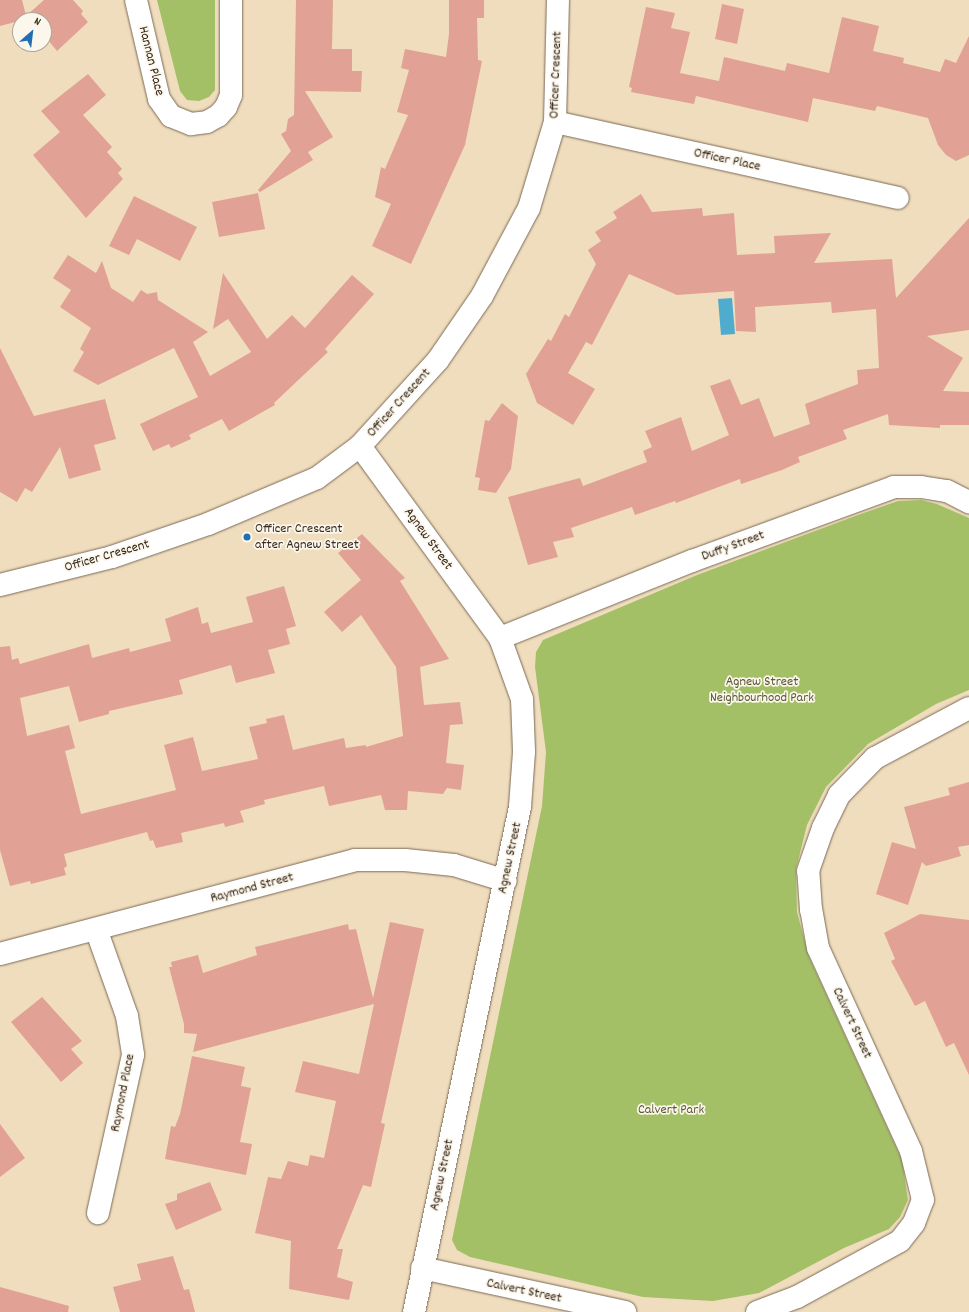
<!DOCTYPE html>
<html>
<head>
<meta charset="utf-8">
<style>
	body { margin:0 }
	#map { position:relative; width:969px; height:1312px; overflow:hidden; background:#f0ddbd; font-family:Dekko,sans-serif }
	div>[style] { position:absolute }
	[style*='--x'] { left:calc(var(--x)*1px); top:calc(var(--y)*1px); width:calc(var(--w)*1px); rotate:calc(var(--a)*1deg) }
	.green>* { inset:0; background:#a4c067 }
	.water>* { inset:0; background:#50acce }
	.building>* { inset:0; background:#e1a295 }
	.roads { filter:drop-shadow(0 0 1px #7a6956) drop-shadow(0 0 1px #7a6956) }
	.street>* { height:22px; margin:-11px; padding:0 11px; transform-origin:11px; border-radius:11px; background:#fff }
	.dots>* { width:11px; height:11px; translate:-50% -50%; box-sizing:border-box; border:2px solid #fbf7ec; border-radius:50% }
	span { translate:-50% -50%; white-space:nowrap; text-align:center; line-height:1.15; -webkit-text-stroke:3.5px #fbf7ec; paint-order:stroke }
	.street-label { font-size:14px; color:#3b2a1e }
	.poi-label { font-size:14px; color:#3b2a1e }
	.left { translate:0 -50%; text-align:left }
	.park-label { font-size:14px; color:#5a5734 }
	.north { position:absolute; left:12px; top:12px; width:40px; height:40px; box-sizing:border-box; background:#fbf7ec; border:1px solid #aea59a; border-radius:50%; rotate:28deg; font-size:11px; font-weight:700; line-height:16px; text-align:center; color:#3b2a1e }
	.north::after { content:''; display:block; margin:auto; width:14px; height:18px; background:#1f6fb2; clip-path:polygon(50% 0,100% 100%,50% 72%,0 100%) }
</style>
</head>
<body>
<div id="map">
	<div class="green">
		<div style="clip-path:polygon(157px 0,215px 0,215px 90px,209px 97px,199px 101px,187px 100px,180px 91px)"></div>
		<div style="clip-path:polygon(921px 500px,937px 504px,969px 518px,969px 690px,936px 704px,868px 744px,826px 787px,807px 825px,796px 869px,797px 912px,809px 957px,902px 1160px,908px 1200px,900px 1217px,889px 1229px,844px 1248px,759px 1293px,713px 1301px,643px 1297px,470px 1257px,457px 1250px,452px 1240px,542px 806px,546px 752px,535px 667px,536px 652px,543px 640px,697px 575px,858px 515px,898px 501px)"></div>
	</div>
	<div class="water">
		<div style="clip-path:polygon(732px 298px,735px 334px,721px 335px,718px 299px)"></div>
	</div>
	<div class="building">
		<div style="clip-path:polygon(0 0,22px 0,27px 19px,0 26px)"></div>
		<div style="clip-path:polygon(44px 0,73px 0,83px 11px,81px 14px,88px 22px,57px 51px,44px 35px,44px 20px,32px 20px,27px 15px)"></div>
		<div style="clip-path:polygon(296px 0,333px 0,332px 49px,352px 49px,352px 71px,362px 71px,361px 92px,305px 91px,333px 137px,308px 152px,313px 160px,260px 192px,258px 190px,291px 151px,281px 134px,286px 131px,288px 119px,294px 115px)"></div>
		<div style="clip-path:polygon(449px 0,484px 0,484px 18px,477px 18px,478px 60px,482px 61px,465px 145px,411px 264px,372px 246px,391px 204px,375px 197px,381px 167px,385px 169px,408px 115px,397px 112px,409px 70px,401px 68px,405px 49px,446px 57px,449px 34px)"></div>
		<div style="clip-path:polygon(722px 4px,744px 9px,737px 44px,715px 39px)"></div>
		<div style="clip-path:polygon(646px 7px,675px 13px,671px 28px,690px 32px,680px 73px,719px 81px,724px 57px,785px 71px,787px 63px,829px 73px,842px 17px,879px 26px,873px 51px,904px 58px,903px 63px,940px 72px,945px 59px,956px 63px,969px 36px,969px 155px,956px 161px,946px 155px,938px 145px,928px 118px,877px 106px,875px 111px,813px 98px,808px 122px,696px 96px,694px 104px,631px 92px,632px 88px,629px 87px)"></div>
		<div style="clip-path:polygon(88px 74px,106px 95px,83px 115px,112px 147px,107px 152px,122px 169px,118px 173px,123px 179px,86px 218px,33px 155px,60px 132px,41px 111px)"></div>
		<div style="clip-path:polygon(258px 193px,265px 229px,219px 237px,212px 202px)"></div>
		<div style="clip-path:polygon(641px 194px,652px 212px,702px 208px,703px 216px,734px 213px,737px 255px,775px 253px,774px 236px,831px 233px,814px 263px,892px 259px,896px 298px,969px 218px,969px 330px,927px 336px,963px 358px,943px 391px,969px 392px,969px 425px,940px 425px,940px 428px,889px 425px,888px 414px,843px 430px,847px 439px,798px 457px,800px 462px,782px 470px,741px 484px,740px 479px,676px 503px,675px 501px,635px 515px,632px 507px,571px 528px,574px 537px,553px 542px,558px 557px,528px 565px,508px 497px,580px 478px,583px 486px,647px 462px,643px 451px,652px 447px,645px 431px,681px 417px,692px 451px,729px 435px,710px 386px,730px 379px,741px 405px,759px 398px,774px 437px,810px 424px,805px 404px,858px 384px,857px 370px,879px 368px,876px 309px,832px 313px,831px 302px,755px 307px,756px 332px,736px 331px,734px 291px,677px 295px,629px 274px,592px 345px,586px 342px,568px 373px,595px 389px,573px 425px,537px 403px,526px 374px,548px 339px,551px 341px,565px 314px,569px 317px,596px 264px,588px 250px,601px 241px,595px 232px,617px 218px,613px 212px)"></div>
		<div style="clip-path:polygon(134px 196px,197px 227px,180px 261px,137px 239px,129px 255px,109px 246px)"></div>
		<div style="clip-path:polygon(68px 255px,96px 273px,102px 261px,111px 288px,133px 302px,141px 290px,147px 294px,157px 292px,158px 300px,208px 332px,193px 342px,210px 376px,251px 352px,228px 319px,213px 329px,223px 273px,267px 339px,292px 315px,305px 328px,352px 275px,374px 294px,325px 349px,328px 352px,274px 403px,275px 405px,229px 431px,222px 419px,189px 435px,191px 439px,171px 448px,169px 444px,153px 451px,140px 424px,198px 397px,174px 348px,98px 385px,73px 371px,84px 352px,80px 349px,91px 328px,60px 307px,71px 290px,53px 278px)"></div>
		<div style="clip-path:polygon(0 348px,34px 416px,105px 399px,116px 439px,94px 445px,101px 470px,69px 479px,60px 447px,32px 492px,25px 488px,17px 502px,0 492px)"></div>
		<div style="clip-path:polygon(502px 403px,518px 416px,511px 469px,496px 493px,478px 490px,480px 478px,475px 477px,485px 420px,489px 421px)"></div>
		<div style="clip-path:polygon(362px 534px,405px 578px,400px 581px,449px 659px,420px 667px,424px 705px,460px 702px,463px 724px,450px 725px,446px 763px,464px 765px,461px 790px,447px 788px,443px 794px,408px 791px,407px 810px,385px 810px,381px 795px,329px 806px,324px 786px,264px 800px,265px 804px,240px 811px,244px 822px,225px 827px,224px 823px,181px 833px,183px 842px,156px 848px,153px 840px,150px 841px,147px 832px,64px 854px,67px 866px,64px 868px,66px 875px,31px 884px,30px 881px,10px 886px,0 850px,0 647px,10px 646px,12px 660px,18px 658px,20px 664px,89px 644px,92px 658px,129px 648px,130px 652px,171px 641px,165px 619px,198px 607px,202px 624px,208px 622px,211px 633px,253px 622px,246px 597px,284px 586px,296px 626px,286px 629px,290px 644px,268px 650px,275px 673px,236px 683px,231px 665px,179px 680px,183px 694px,109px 711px,109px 714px,79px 722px,69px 686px,20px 698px,27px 736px,69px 725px,75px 748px,65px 751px,81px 814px,176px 790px,164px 745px,193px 737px,202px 771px,258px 759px,249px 727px,267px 723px,266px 719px,284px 715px,293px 750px,344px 738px,346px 748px,366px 745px,366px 747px,403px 736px,396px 667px,361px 615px,342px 632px,324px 612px,361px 580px,338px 553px)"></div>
		<div style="clip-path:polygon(969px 782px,969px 845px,958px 847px,961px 856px,926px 866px,922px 862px,908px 905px,876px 894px,892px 842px,916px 849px,904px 807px,950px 795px,948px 788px)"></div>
		<div style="clip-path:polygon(920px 914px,969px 920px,969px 1075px,954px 1043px,946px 1047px,925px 1001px,915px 1006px,891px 961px,895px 959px,884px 933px)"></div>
		<div style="clip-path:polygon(390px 922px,424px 929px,381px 1123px,385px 1124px,371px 1187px,363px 1185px,337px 1249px,343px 1249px,337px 1277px,353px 1282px,349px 1300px,289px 1289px,291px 1241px,255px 1233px,268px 1177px,281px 1179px,288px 1161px,308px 1166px,310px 1155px,324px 1158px,336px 1101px,295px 1092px,303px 1061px,359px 1074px,374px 1004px,193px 1052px,197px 1034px,184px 1033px,184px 1024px,169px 967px,172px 967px,171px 962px,198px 955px,203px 973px,257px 955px,255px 947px,348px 924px,349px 930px,356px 929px,373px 998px)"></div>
		<div style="clip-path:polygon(42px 997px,82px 1041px,71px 1049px,83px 1063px,61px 1082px,11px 1022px)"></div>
		<div style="clip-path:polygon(192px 1056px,245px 1067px,241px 1086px,251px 1088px,240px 1142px,252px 1144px,246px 1175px,165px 1159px,171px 1126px,175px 1127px,180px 1114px)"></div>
		<div style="clip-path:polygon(0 1124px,25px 1158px,0 1177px)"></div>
		<div style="clip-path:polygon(210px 1182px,222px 1210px,176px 1230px,165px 1204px,177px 1200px,177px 1194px)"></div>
		<div style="clip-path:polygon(173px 1256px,184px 1290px,189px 1289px,195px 1312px,120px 1312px,113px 1287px,141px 1280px,137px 1264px)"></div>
		<div style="clip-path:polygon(0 1287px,69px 1306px,68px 1312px,0 1312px)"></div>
	</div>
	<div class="roads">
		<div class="street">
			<div style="--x:136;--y:0;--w:102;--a:76.9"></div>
			<div style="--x:159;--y:99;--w:21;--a:55"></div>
			<div style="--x:171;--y:116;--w:22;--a:22"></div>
			<div style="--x:191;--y:124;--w:16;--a:-7"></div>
			<div style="--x:207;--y:122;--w:13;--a:-29"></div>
			<div style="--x:218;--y:116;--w:12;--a:-48"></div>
			<div style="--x:226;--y:107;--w:13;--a:-67"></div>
			<div style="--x:231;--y:95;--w:95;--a:-90"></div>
			<div style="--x:555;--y:122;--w:351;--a:12.5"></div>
			<div style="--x:360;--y:446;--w:238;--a:53.9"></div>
			<div style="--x:500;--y:638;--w:65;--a:70.2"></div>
			<div style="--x:522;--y:699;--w:53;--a:87.8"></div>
			<div style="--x:524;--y:752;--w:55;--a:94.2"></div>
			<div style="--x:520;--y:807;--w:516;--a:101.85"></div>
			<div style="--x:0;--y:585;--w:115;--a:-14"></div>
			<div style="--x:112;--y:557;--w:102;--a:-19"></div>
			<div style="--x:208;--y:524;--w:118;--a:-22.9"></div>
			<div style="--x:317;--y:478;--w:54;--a:-36.7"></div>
			<div style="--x:360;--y:446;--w:116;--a:-47.8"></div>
			<div style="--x:438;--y:360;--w:78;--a:-55.5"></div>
			<div style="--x:482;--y:296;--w:100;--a:-61.9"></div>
			<div style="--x:529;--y:208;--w:90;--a:-73.2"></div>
			<div style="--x:555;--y:122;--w:122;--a:-88.6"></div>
			<div style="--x:500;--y:638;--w:207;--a:-21.9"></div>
			<div style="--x:692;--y:561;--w:215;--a:-20.1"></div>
			<div style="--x:894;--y:487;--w:27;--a:0"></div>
			<div style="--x:921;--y:487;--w:26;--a:9"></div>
			<div style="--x:947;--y:491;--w:25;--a:27"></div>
			<div style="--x:96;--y:929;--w:92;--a:70.4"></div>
			<div style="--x:127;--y:1016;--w:39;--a:81"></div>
			<div style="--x:133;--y:1055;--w:162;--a:102.5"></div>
			<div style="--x:0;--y:954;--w:367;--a:-14.8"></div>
			<div style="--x:355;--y:860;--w:50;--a:0"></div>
			<div style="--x:405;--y:860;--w:49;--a:5.8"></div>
			<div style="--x:454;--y:865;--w:54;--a:17.1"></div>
			<div style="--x:422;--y:1268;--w:208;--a:12.2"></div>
			<div style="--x:757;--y:1312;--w:43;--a:-20.6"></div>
			<div style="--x:797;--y:1297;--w:117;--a:-28.5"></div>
			<div style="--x:900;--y:1241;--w:23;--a:-52"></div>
			<div style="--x:914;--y:1223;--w:25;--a:-69"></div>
			<div style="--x:923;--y:1200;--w:50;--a:-103.8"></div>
			<div style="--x:911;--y:1151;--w:223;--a:-114.6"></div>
			<div style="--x:818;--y:948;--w:39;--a:-100"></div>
			<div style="--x:811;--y:910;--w:39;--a:-94"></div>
			<div style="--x:808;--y:871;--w:46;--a:-70.8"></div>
			<div style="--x:823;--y:828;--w:37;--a:-64"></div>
			<div style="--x:839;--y:795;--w:52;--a:-45.8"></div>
			<div style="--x:875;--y:758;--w:106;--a:-28"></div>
		</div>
	</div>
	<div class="dots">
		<div style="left:247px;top:537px;background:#1f6fb2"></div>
	</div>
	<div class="street-label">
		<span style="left:151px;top:61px;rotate:76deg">Hannan Place</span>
		<span style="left:556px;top:75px;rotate:-88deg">Officer Crescent</span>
		<span style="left:727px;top:160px;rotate:12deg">Officer Place</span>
		<span style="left:399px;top:403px;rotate:-48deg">Officer Crescent</span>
		<span style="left:428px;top:539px;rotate:54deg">Agnew Street</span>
		<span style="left:733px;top:546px;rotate:-20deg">Duffy Street</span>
		<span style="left:107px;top:556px;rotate:-16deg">Officer Crescent</span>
		<span style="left:510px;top:858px;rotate:-78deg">Agnew Street</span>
		<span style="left:252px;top:888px;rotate:-15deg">Raymond Street</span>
		<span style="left:852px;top:1023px;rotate:65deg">Calvert Street</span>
		<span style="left:123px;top:1093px;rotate:-79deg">Raymond Place</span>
		<span style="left:442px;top:1175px;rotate:-78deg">Agnew Street</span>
		<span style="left:524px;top:1291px;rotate:12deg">Calvert Street</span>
	</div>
	<div class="poi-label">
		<span class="left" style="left:255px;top:537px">Officer Crescent<br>after Agnew Street</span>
	</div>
	<div class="park-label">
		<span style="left:762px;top:690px">Agnew Street<br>Neighbourhood Park</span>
		<span style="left:671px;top:1110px">Calvert Park</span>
	</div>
	<div class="north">N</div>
</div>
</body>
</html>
